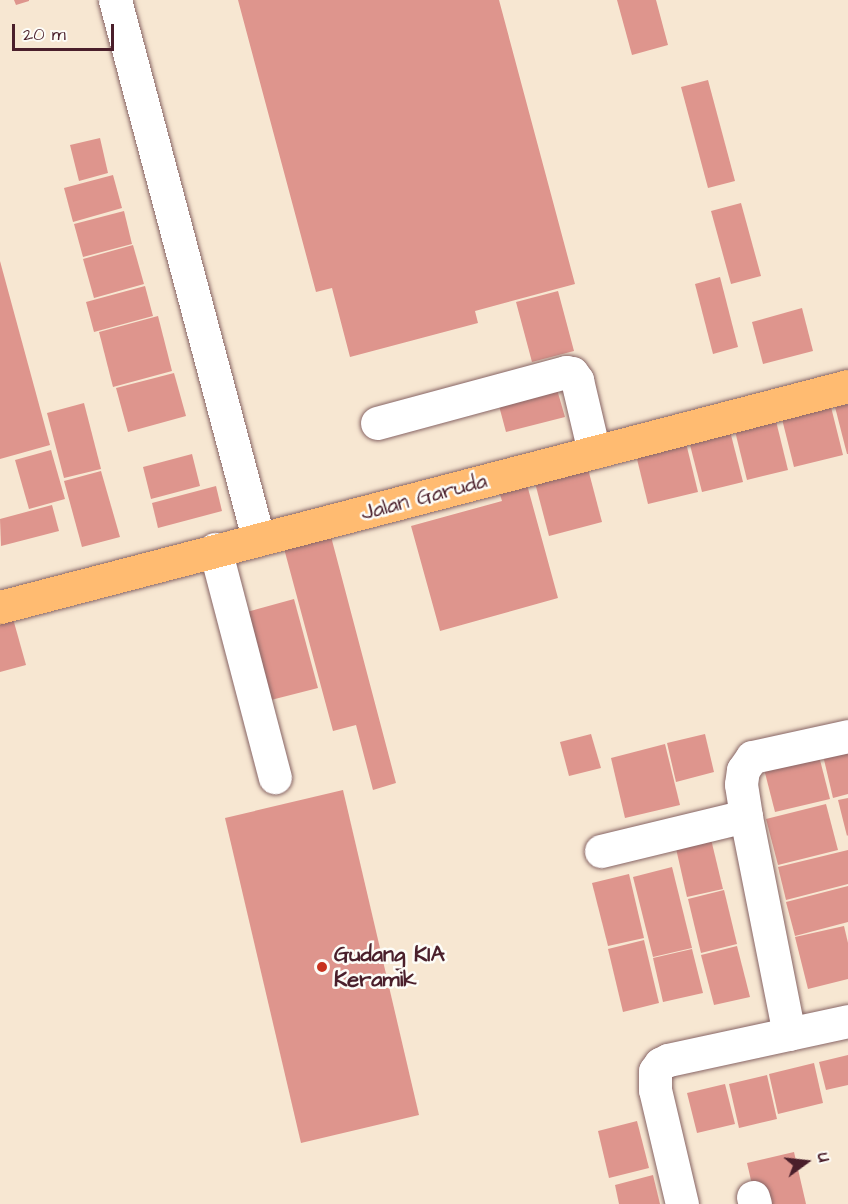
<!DOCTYPE html>
<html>
<head>
<meta charset="utf-8">
<style>
	body { margin:0 }
	#map { position:relative; width:848px; height:1204px; overflow:hidden; background:#f7e7d2; font-family:"Architects Daughter",sans-serif }
	div>[style] { position:absolute }
	[style*='--x'] { left:calc(var(--x)*1px); top:calc(var(--y)*1px); width:calc(var(--w)*1px); rotate:calc(var(--a)*1deg) }
	.building>* { inset:0; background:#de958d }
	.roads { filter:drop-shadow(0 0 2px #876565) drop-shadow(0 0 2px #876565) }
	.minor>* { height:33px; margin:-16.5px; padding:0 16.5px; transform-origin:16.5px; border-radius:16.5px; background:#fff }
	.major>* { height:33px; margin:-16.5px; padding:0 16.5px; transform-origin:16.5px; border-radius:16.5px; background:#ffbb71 }
	.dots>* { width:16px; height:16px; translate:-50% -50%; box-sizing:border-box; border:3px solid #fdfcf7; border-radius:50% }
	span { translate:-50% -50%; white-space:nowrap; text-align:center; line-height:1.15; -webkit-text-stroke:5px #fdfcf7; paint-order:stroke }
	.street-label { font-size:22px; color:#4a1f2b }
	.poi-label { font-size:22px; color:#4a1f2b; font-weight:700 }
	.left { translate:0 -50%; text-align:left }
	.north { position:absolute; left:776px; top:1132px; width:60px; height:60px; -webkit-text-stroke:4px #fdfcf7; paint-order:stroke; rotate:75deg; font-size:16px; font-weight:700; line-height:24px; text-align:center; color:#4a1f2b }
	.north::after { content:''; display:block; margin:auto; width:21px; height:27px; background:#4a1f2b; clip-path:polygon(50% 0,100% 100%,50% 72%,0 100%) }
	.scale { position:absolute; left:12px; top:24px; width:102px; height:27px; box-sizing:border-box; border:3px solid #4a1f2b; border-top:0; padding-left:8px; font-size:18px; line-height:21px; white-space:nowrap; color:#4a1f2b; -webkit-text-stroke:4px #fdfcf7; paint-order:stroke }
</style>
</head>
<body>
<div id="map">
	<div class="building">
		<div style="clip-path:polygon(14px 0,29px 0,29px 1px,16px 5px)"></div>
		<div style="clip-path:polygon(238px 0,499px 0,575px 284px,475px 311px,478px 323px,350px 357px,332px 288px,316px 292px)"></div>
		<div style="clip-path:polygon(617px 0,656px 0,668px 45px,632px 55px)"></div>
		<div style="clip-path:polygon(708px 80px,735px 181px,708px 188px,681px 87px)"></div>
		<div style="clip-path:polygon(100px 138px,108px 173px,79px 181px,70px 145px)"></div>
		<div style="clip-path:polygon(113px 175px,122px 208px,73px 222px,64px 188px)"></div>
		<div style="clip-path:polygon(741px 203px,761px 276px,731px 284px,711px 211px)"></div>
		<div style="clip-path:polygon(124px 211px,132px 244px,83px 257px,74px 224px)"></div>
		<div style="clip-path:polygon(133px 245px,144px 284px,94px 298px,83px 259px)"></div>
		<div style="clip-path:polygon(0 261px,50px 445px,0 459px)"></div>
		<div style="clip-path:polygon(720px 277px,738px 347px,713px 354px,695px 284px)"></div>
		<div style="clip-path:polygon(145px 286px,153px 316px,94px 332px,86px 302px)"></div>
		<div style="clip-path:polygon(558px 291px,574px 351px,532px 362px,516px 302px)"></div>
		<div style="clip-path:polygon(802px 308px,813px 351px,763px 364px,752px 322px)"></div>
		<div style="clip-path:polygon(158px 316px,172px 371px,113px 387px,99px 332px)"></div>
		<div style="clip-path:polygon(174px 373px,186px 416px,128px 432px,116px 388px)"></div>
		<div style="clip-path:polygon(556px 386px,565px 417px,506px 432px,498px 402px)"></div>
		<div style="clip-path:polygon(84px 403px,101px 469px,64px 478px,47px 413px)"></div>
		<div style="clip-path:polygon(848px 404px,848px 454px,847px 454px,835px 407px)"></div>
		<div style="clip-path:polygon(831px 407px,843px 455px,794px 467px,782px 419px)"></div>
		<div style="clip-path:polygon(776px 421px,788px 470px,747px 480px,735px 431px)"></div>
		<div style="clip-path:polygon(730px 431px,743px 482px,702px 492px,689px 441px)"></div>
		<div style="clip-path:polygon(686px 443px,698px 492px,648px 504px,636px 455px)"></div>
		<div style="clip-path:polygon(51px 450px,65px 499px,29px 509px,15px 460px)"></div>
		<div style="clip-path:polygon(192px 454px,200px 486px,151px 499px,143px 467px)"></div>
		<div style="clip-path:polygon(587px 465px,602px 522px,549px 536px,534px 479px)"></div>
		<div style="clip-path:polygon(101px 471px,120px 537px,82px 547px,64px 481px)"></div>
		<div style="clip-path:polygon(526px 481px,558px 598px,440px 631px,411px 526px,502px 501px,498px 488px)"></div>
		<div style="clip-path:polygon(216px 486px,222px 511px,158px 528px,152px 503px)"></div>
		<div style="clip-path:polygon(52px 505px,59px 531px,1px 546px,0 519px)"></div>
		<div style="clip-path:polygon(329px 529px,396px 783px,373px 790px,356px 725px,333px 731px,282px 541px)"></div>
		<div style="clip-path:polygon(294px 599px,318px 688px,271px 700px,247px 612px)"></div>
		<div style="clip-path:polygon(12px 615px,26px 665px,0 672px,0 618px)"></div>
		<div style="clip-path:polygon(591px 734px,601px 768px,569px 776px,560px 742px)"></div>
		<div style="clip-path:polygon(705px 734px,714px 772px,676px 782px,667px 743px)"></div>
		<div style="clip-path:polygon(665px 744px,680px 805px,625px 818px,611px 758px)"></div>
		<div style="clip-path:polygon(848px 745px,848px 794px,833px 798px,822px 751px)"></div>
		<div style="clip-path:polygon(819px 756px,830px 799px,775px 812px,764px 769px)"></div>
		<div style="clip-path:polygon(343px 790px,419px 1115px,301px 1143px,225px 818px)"></div>
		<div style="clip-path:polygon(848px 798px,848px 835px,847px 836px,838px 800px)"></div>
		<div style="clip-path:polygon(826px 804px,838px 850px,778px 865px,766px 819px)"></div>
		<div style="clip-path:polygon(710px 835px,723px 889px,687px 897px,675px 844px)"></div>
		<div style="clip-path:polygon(848px 850px,848px 884px,786px 900px,778px 867px)"></div>
		<div style="clip-path:polygon(672px 867px,692px 948px,653px 957px,633px 877px)"></div>
		<div style="clip-path:polygon(629px 874px,644px 938px,608px 946px,592px 883px)"></div>
		<div style="clip-path:polygon(848px 886px,848px 922px,795px 936px,786px 902px)"></div>
		<div style="clip-path:polygon(724px 890px,737px 944px,701px 953px,688px 899px)"></div>
		<div style="clip-path:polygon(844px 926px,848px 943px,848px 979px,808px 989px,795px 937px)"></div>
		<div style="clip-path:polygon(644px 940px,659px 1003px,623px 1012px,608px 949px)"></div>
		<div style="clip-path:polygon(737px 946px,750px 997px,714px 1005px,701px 955px)"></div>
		<div style="clip-path:polygon(692px 949px,703px 993px,663px 1002px,653px 958px)"></div>
		<div style="clip-path:polygon(848px 1055px,848px 1085px,826px 1090px,819px 1062px)"></div>
		<div style="clip-path:polygon(814px 1063px,823px 1103px,778px 1114px,769px 1074px)"></div>
		<div style="clip-path:polygon(767px 1075px,777px 1119px,739px 1128px,729px 1084px)"></div>
		<div style="clip-path:polygon(725px 1084px,735px 1124px,697px 1133px,687px 1093px)"></div>
		<div style="clip-path:polygon(637px 1121px,649px 1168px,609px 1178px,598px 1131px)"></div>
		<div style="clip-path:polygon(794px 1152px,806px 1204px,767px 1204px,753px 1189px,747px 1163px)"></div>
		<div style="clip-path:polygon(653px 1175px,660px 1204px,619px 1204px,615px 1185px)"></div>
	</div>
	<div class="roads">
		<div class="minor">
			<div style="--x:115;--y:0;--w:557;--a:75.11"></div>
			<div style="--x:377;--y:423;--w:196;--a:-15.1"></div>
			<div style="--x:566;--y:372;--w:6;--a:9"></div>
			<div style="--x:572;--y:373;--w:9;--a:54"></div>
			<div style="--x:577;--y:380;--w:74;--a:76.7"></div>
			<div style="--x:215;--y:549;--w:236;--a:75.3"></div>
			<div style="--x:601;--y:851;--w:149;--a:-13.6"></div>
			<div style="--x:789;--y:1034;--w:222;--a:-101.2"></div>
			<div style="--x:746;--y:816;--w:32;--a:-99"></div>
			<div style="--x:741;--y:784;--w:14;--a:-82"></div>
			<div style="--x:743;--y:770;--w:16;--a:-55"></div>
			<div style="--x:752;--y:757;--w:98;--a:-12.3"></div>
			<div style="--x:753;--y:1197;--w:7;--a:74"></div>
			<div style="--x:682;--y:1204;--w:117;--a:-103.3"></div>
			<div style="--x:655;--y:1090;--w:19;--a:-90"></div>
			<div style="--x:655;--y:1071;--w:9;--a:-54"></div>
			<div style="--x:660;--y:1064;--w:9;--a:-27"></div>
			<div style="--x:668;--y:1060;--w:184;--a:-12.2"></div>
		</div>
		<div class="major">
			<div style="--x:0;--y:607;--w:876;--a:-14.61"></div>
		</div>
	</div>
	<div class="dots">
		<div style="left:322px;top:967px;background:#c8321e"></div>
	</div>
	<div class="street-label">
		<span style="left:424px;top:497px;rotate:-15deg">Jalan Garuda</span>
	</div>
	<div class="poi-label">
		<span class="left" style="left:334px;top:967px">Gudang KIA<br>Keramik</span>
	</div>
	<div class="north">U</div>
	<div class="scale">20 m</div>
</div>
</body>
</html>
